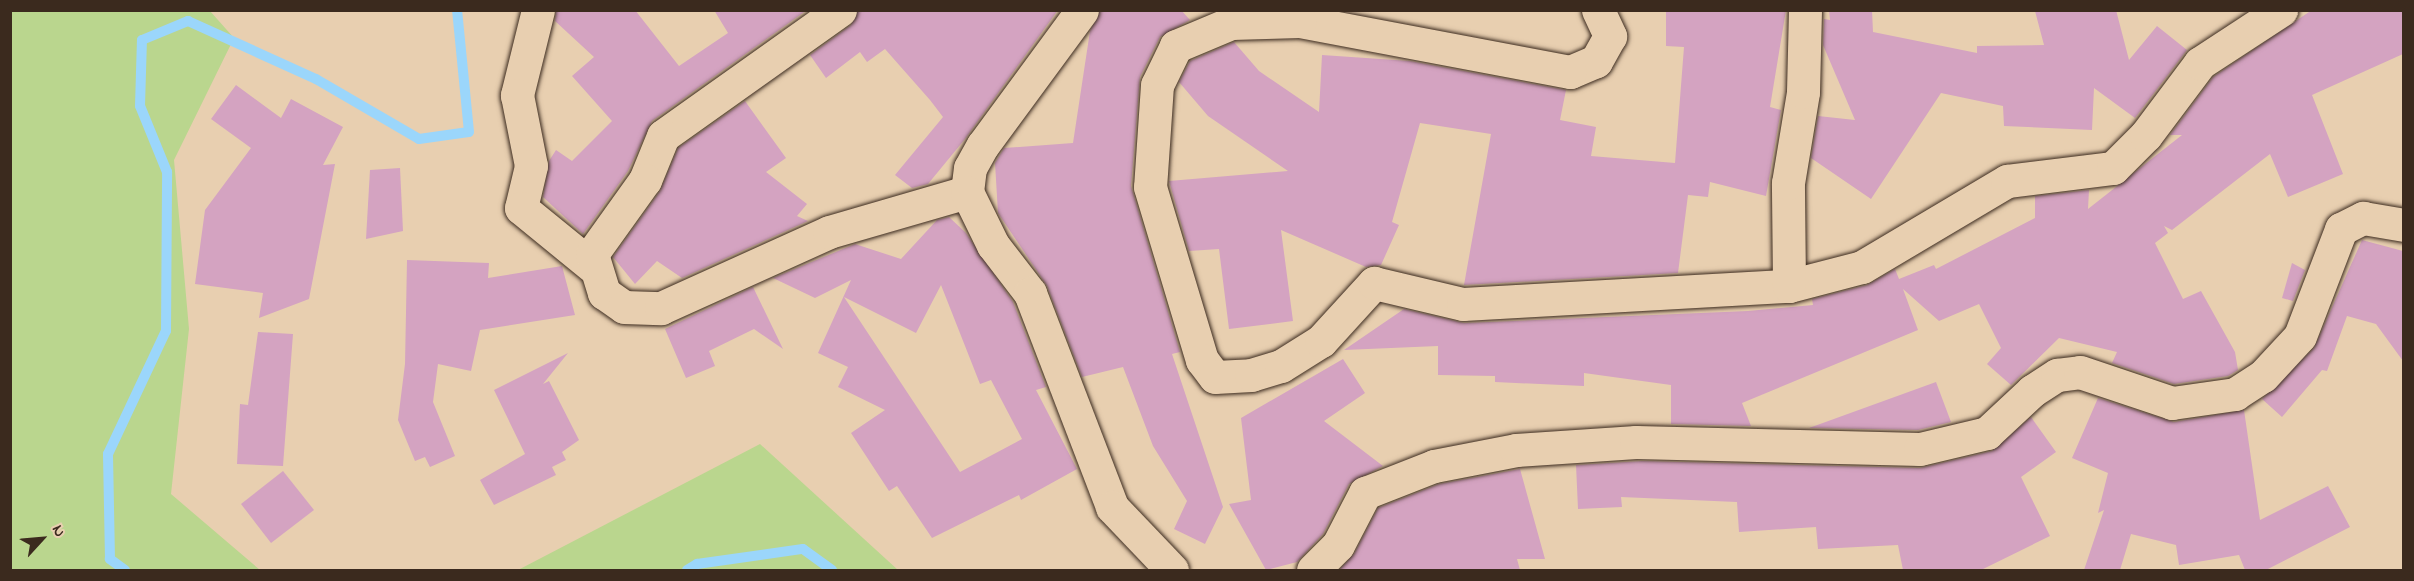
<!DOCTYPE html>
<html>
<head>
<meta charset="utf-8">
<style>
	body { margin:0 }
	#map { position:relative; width:2414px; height:581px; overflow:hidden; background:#e8cfb0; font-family:"Indie Flower",sans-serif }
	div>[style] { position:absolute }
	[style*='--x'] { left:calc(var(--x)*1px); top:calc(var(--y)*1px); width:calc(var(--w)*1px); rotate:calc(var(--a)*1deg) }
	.green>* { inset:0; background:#bad68e }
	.stream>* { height:10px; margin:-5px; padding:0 5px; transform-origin:5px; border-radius:5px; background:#9bd6fb }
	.building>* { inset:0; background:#d4a3c1 }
	.roads { filter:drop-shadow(0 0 2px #3b2a1e) drop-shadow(0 0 2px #3b2a1e) }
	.minor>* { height:33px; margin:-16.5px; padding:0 16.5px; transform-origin:16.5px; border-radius:16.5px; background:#e8cfb0 }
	span { translate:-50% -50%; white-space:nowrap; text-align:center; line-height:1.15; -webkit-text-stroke:5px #e8cfb0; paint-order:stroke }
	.frame { position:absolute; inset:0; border:12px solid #3b2a1e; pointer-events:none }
	.north { position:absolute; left:12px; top:509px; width:60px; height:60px; -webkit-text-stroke:4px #e8cfb0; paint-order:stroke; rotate:64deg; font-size:16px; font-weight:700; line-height:24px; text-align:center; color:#3b2a1e }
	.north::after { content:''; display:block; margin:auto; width:21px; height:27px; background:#3b2a1e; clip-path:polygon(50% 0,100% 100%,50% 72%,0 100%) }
</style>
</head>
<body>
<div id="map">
	<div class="green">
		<div style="clip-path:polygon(10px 11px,210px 11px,234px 38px,174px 160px,189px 329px,171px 494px,260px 570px,11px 570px)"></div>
		<div style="clip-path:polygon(760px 444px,898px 570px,518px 570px)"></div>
	</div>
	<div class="stream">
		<div style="--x:125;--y:570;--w:19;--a:-144"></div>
		<div style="--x:110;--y:559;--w:105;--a:-91.1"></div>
		<div style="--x:108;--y:454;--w:136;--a:-64.8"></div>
		<div style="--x:166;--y:331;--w:159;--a:-89.6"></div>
		<div style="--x:167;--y:172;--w:71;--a:-112.2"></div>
		<div style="--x:140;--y:106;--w:66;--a:-88.3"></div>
		<div style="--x:142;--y:40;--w:50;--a:-22.4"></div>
		<div style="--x:188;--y:21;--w:141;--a:24.4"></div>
		<div style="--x:316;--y:79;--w:119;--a:30.2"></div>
		<div style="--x:419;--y:139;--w:50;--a:-8"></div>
		<div style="--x:469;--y:132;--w:123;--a:-95.6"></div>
		<div style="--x:687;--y:570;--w:12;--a:-31"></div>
		<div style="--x:697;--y:564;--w:107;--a:-8.1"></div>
		<div style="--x:803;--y:549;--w:36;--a:36"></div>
	</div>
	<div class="building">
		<div style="clip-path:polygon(556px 10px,635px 10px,679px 66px,728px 33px,714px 10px,807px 10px,652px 121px,628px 171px,583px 234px,543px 197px,549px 161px,556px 150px,572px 161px,612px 121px,572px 76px,594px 57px,555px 21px)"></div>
		<div style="clip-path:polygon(858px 10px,1058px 10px,965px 139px,928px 184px,912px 188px,895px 175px,943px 117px,930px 100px,885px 49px,867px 62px,860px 52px,826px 78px,810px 55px,851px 25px)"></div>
		<div style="clip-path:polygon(1100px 10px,1181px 10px,1190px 20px,1160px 37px,1140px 77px,1131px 186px,1180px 352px,1172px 354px,1223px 507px,1205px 544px,1174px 529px,1187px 501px,1153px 446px,1123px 367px,1082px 377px,1047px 286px,998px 213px,995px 163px,1004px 148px,1073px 143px,1090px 31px)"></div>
		<div style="clip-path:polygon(1666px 10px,1786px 10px,1770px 107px,1781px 110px,1766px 196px,1710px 182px,1708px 197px,1688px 195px,1678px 273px,1464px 285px,1491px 134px,1420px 123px,1392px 222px,1399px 225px,1381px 265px,1366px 267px,1281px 230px,1293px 321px,1229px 329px,1219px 249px,1189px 251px,1169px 181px,1288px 171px,1208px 116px,1179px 82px,1190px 61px,1234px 42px,1259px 71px,1319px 112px,1322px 55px,1410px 61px,1566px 90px,1560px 120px,1596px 127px,1591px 156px,1675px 163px,1684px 47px,1666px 46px)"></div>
		<div style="clip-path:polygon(1829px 10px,1872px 10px,1873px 32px,1977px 53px,1977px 46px,2044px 45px,2035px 11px,2116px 10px,2129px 60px,2157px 26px,2187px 50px,2135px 118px,2094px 88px,2092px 130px,2004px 126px,2003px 106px,1941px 93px,1871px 199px,1811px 158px,1818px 116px,1855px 120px,1823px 45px,1824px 19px,1830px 20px)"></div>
		<div style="clip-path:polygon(2312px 10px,2403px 10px,2403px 54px,2312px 95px,2343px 174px,2288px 197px,2270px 154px,2172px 230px,2164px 226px,2168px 233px,2155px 243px,2183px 299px,2201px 291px,2235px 352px,2238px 370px,2228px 376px,2174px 384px,2112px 363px,2117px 352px,2059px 338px,2011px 385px,1987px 364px,2001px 348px,1979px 304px,1939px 321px,1903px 289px,1918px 330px,1742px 403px,1751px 426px,1671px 424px,1671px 385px,1584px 373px,1584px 386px,1495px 382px,1495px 376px,1438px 375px,1438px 346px,1344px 350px,1404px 309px,1464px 323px,1748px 311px,1813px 305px,1812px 299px,1867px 285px,1895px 269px,1899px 279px,1934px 265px,1936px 269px,2035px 218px,2035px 196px,2089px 190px,2088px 209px,2182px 135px,2170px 135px,2213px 77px)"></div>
		<div style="clip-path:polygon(236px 85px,281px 118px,291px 99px,343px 127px,323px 165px,335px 164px,309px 299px,259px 318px,263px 293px,195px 284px,205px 210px,251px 148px,211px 119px)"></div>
		<div style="clip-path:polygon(745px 101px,786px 158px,766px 172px,807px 204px,797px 216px,808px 221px,682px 278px,657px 261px,635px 284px,613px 257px,660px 191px,678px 148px)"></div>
		<div style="clip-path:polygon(400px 168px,403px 231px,366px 239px,370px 170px)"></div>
		<div style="clip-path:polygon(evenodd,949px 217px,966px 233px,1013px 302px,1046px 387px,1036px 390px,1077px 469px,1021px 500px,1019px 495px,932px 538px,897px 486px,889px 491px,851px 433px,885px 410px,838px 387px,848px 367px,818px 353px,851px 280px,815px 298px,773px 278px,855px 244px,901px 259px,937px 220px,949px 217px,941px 285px,980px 384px,991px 380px,1022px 439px,960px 472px,844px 297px,916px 333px,941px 285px)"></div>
		<div style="clip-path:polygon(2362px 240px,2403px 251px,2403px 361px,2376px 324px,2347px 316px,2327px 371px,2322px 370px,2282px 417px,2262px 399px,2314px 348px)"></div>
		<div style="clip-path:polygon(407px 260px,489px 263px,488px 278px,562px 266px,575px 315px,480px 330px,471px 371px,438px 364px,433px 402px,455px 456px,430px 467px,425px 457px,415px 461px,398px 420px,405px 364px)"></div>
		<div style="clip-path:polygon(2292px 263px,2305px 270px,2293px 301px,2282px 298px)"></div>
		<div style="clip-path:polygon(753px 287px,783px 349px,754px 329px,709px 351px,715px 366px,686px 378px,665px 329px)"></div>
		<div style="clip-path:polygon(258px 332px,293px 334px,283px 466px,237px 464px,240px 404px,248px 405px)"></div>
		<div style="clip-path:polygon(568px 353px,543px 384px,549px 381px,579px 440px,562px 452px,566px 460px,552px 467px,556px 475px,494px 505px,480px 480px,525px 454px,494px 390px)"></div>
		<div style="clip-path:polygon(1343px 359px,1365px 393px,1324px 421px,1383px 466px,1349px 484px,1323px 534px,1297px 562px,1266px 570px,1229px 504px,1251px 500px,1241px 418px)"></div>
		<div style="clip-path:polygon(1936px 382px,1951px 422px,1918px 430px,1809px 428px)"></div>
		<div style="clip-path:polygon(2098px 398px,2174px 422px,2244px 410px,2260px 520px,2328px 486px,2350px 527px,2266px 570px,2245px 570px,2239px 555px,2179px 565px,2176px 545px,2131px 534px,2120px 570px,2084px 570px,2104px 510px,2098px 513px,2108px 473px,2072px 458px)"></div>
		<div style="clip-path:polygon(2031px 417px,2056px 452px,2021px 477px,2050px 536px,1981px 570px,1903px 570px,1898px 545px,1818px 549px,1816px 527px,1739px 532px,1737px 502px,1621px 497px,1622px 507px,1578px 509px,1576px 465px,1642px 461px,1920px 468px,1992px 451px)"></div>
		<div style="clip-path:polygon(1520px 469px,1545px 559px,1517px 559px,1520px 570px,1339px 570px,1354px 554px,1378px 508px,1439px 484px)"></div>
		<div style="clip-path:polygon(283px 471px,314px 510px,271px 543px,241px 504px)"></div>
	</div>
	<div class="roads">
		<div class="minor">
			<div style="--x:538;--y:10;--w:88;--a:103.9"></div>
			<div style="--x:517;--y:95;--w:72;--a:78.8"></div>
			<div style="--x:531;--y:166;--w:43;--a:103.4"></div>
			<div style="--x:521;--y:208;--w:92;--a:39.2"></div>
			<div style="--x:840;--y:10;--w:217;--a:144.6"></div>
			<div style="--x:663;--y:136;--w:48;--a:112.2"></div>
			<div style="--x:645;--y:180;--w:91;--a:125.6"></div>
			<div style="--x:592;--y:254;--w:41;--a:72.9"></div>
			<div style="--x:604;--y:293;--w:24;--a:35"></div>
			<div style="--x:624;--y:307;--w:37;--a:2"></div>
			<div style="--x:661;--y:308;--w:184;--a:-24.3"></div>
			<div style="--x:829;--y:232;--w:144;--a:-16.2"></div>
			<div style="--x:967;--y:192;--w:24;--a:-83"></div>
			<div style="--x:970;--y:168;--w:26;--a:-61"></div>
			<div style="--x:983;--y:145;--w:167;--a:-53.7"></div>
			<div style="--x:1598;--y:10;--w:29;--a:65"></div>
			<div style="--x:1610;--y:36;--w:29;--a:119"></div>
			<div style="--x:1596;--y:61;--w:28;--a:157"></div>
			<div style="--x:1570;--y:72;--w:275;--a:-169.3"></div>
			<div style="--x:1300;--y:21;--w:69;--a:178.3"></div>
			<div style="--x:1231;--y:23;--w:60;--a:157.3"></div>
			<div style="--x:1176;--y:46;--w:43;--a:116"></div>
			<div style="--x:1157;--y:85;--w:102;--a:93.9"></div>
			<div style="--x:1150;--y:187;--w:181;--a:73.3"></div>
			<div style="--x:1202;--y:360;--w:21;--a:53"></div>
			<div style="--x:1215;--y:377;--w:36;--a:-3"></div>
			<div style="--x:1251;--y:375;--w:31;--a:-17"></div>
			<div style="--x:1281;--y:366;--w:47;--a:-32"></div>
			<div style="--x:1321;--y:341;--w:79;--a:-47.6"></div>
			<div style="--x:1374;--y:283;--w:91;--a:13.3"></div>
			<div style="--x:1463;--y:304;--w:326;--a:-3.2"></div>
			<div style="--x:1789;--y:286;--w:75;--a:-14.6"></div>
			<div style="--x:1862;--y:267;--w:169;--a:-30.7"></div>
			<div style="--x:2007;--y:181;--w:107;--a:-7"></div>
			<div style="--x:2113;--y:168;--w:47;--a:-45"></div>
			<div style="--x:2146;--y:135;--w:90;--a:-53.1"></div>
			<div style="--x:2200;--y:63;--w:97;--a:-33.2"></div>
			<div style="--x:967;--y:192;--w:59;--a:63.9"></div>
			<div style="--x:993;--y:245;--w:61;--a:52.4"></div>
			<div style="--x:1030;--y:293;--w:229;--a:69"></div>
			<div style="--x:1112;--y:507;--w:87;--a:46.4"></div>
			<div style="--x:1789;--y:286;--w:103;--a:-90.6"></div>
			<div style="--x:1788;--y:183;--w:92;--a:-80.6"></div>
			<div style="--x:1803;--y:92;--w:82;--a:-88.6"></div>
			<div style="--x:1313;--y:570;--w:35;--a:-45"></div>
			<div style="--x:1338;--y:545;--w:59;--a:-62.6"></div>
			<div style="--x:1365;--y:493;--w:74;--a:-21.4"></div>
			<div style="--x:1434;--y:466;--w:84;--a:-11"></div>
			<div style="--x:1516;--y:450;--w:120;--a:-3.8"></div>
			<div style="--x:1636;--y:442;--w:284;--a:1.4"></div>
			<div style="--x:1920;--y:449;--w:69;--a:-13.4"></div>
			<div style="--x:1987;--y:433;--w:62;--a:-43"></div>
			<div style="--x:2032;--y:391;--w:30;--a:-33"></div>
			<div style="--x:2057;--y:375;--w:23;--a:-7"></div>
			<div style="--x:2080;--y:372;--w:97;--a:18.6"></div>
			<div style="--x:2172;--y:403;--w:64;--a:-8.1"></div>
			<div style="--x:2235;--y:394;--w:33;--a:-33"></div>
			<div style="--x:2263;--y:376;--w:54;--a:-47.2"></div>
			<div style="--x:2300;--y:336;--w:115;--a:-69"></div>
			<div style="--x:2341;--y:229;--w:25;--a:-27"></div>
			<div style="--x:2363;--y:218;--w:42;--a:9.7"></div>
		</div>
	</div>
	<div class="frame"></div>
	<div class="north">N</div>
</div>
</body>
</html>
